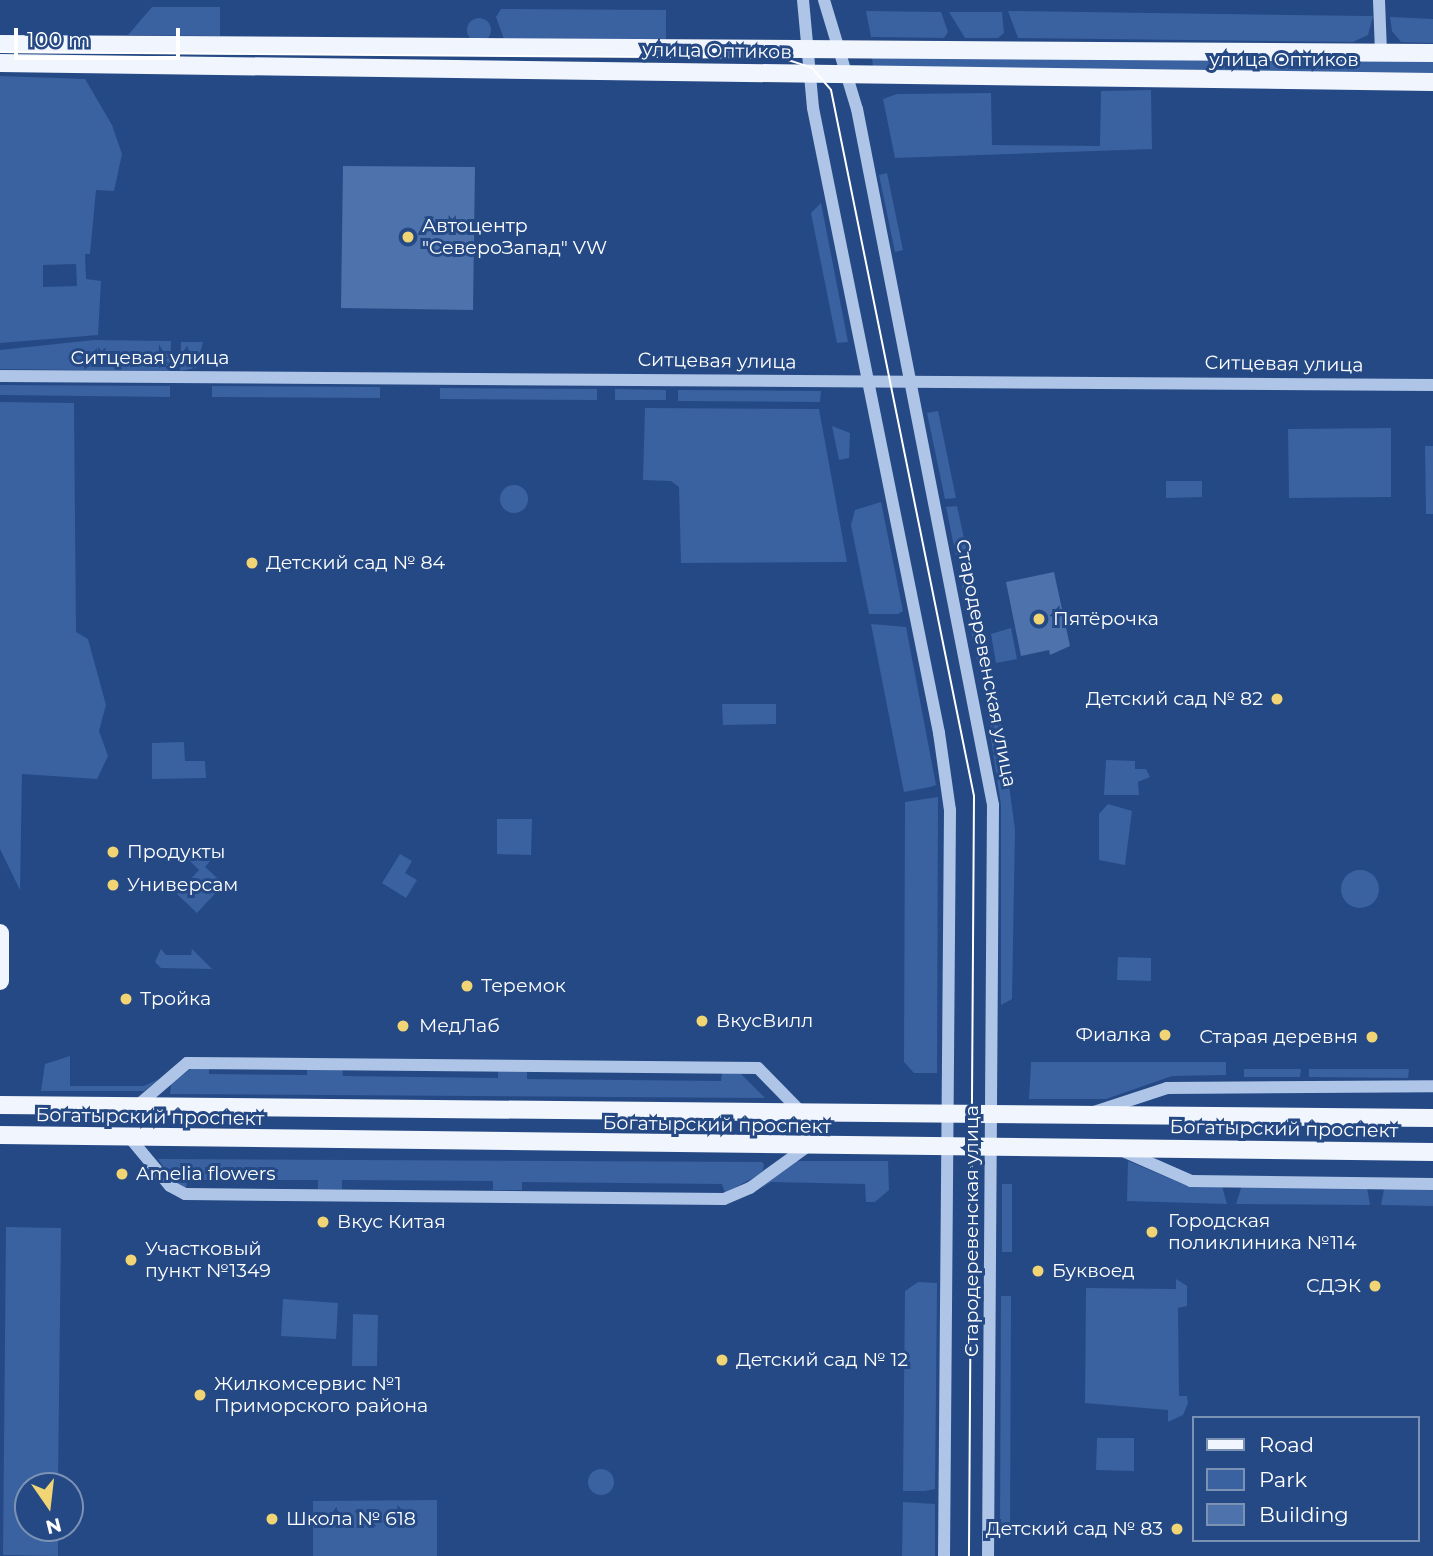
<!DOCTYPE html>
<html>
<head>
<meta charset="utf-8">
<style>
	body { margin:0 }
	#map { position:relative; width:1433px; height:1556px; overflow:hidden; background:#254984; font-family:Montserrat,sans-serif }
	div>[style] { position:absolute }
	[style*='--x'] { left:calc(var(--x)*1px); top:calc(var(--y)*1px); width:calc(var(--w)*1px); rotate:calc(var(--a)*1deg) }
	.green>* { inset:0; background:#3a62a0 }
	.round { border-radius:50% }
	.building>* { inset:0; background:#4e72ab }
	.minor>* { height:12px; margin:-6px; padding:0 6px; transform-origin:6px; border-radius:6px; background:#afc5e7 }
	.major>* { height:18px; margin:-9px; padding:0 9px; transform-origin:9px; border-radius:9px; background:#f1f5fe }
	.tram>* { height:2px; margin:-1px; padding:0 1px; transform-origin:1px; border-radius:1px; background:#fff }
	.dots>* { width:19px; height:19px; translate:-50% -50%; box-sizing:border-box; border:4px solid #254984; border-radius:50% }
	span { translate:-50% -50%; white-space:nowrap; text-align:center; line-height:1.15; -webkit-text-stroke:6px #254984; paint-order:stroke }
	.street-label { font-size:19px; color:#fff }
	.poi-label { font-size:19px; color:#fff }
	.left { translate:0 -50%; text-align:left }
	.right { translate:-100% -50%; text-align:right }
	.legend { position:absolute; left:1192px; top:1416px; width:228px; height:126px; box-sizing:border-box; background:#254984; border:2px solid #7c92b5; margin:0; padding:9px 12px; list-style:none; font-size:21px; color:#fff }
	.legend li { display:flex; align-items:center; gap:14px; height:35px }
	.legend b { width:35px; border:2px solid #7c92b5 }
	.north { position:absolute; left:14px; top:1472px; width:70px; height:70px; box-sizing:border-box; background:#254984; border:2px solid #7c92b5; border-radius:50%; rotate:166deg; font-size:19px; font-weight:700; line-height:28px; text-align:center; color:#fff }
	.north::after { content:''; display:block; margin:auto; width:24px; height:32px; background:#f1d473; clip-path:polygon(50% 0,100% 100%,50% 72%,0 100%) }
	.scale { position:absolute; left:14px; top:28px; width:166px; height:32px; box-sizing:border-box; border:4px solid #fff; border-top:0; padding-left:9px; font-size:21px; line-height:24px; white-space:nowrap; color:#fff; -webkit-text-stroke:5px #254984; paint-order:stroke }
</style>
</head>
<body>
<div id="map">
	<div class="green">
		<div style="clip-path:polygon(152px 7px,220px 7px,220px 36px,128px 35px)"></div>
		<div style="clip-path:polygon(501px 9px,666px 10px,666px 41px,504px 39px,496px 17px)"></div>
		<div style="clip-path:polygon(866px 11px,941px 12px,948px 32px,944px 38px,871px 37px)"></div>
		<div style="clip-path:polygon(1008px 11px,1369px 16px,1373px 16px,1368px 35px,1353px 42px,1018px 38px)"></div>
		<div style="clip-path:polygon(949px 12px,1002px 12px,1004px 33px,998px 38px,965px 38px)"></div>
		<div style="clip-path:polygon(1390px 17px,1433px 19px,1433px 43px,1401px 42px,1392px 31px)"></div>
		<div class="round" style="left:467px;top:18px;width:24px;height:24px"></div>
		<div style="clip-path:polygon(872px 57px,1433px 61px,1433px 74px,873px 68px)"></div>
		<div style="clip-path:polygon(evenodd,0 76px,85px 79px,112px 125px,122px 154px,114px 191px,96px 190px,90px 254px,85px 254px,86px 279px,101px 281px,98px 335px,0 343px,0 76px,76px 264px,77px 286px,43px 287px,43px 265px,76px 264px)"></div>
		<div style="clip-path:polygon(1151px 90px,1152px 149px,895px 158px,883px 99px,897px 94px,991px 93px,992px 145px,1100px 146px,1101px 91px)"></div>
		<div style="clip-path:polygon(887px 173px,903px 250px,895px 252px,879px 175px)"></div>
		<div style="clip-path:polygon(821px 203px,848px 342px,837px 343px,811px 213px)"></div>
		<div style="clip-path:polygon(94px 340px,171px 341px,170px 371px,0 369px,0 350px)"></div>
		<div style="clip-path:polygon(181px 342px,203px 342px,196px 368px,180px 371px)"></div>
		<div style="clip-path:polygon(0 385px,170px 386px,170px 397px,0 395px)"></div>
		<div style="clip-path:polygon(212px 386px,380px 387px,380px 398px,212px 397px)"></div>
		<div style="clip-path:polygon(440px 388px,597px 389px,597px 400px,440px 399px)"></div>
		<div style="clip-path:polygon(615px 389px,666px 390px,666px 400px,615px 400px)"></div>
		<div style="clip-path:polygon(678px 390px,821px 391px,820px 402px,678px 401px)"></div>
		<div style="clip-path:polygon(0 402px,74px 403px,76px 632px,88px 639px,106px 705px,99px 731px,108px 756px,97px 779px,22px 774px,20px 890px,0 849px)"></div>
		<div style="clip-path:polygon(645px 408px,819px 409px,847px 562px,681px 563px,679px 487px,671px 481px,643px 480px)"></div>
		<div style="clip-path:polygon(938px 411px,956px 498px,945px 499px,927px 413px)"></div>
		<div style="clip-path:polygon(832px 426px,850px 433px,849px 458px,839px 460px)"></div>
		<div style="clip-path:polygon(1391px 428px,1391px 497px,1289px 498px,1288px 429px)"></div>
		<div style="clip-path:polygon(1425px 446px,1433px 446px,1433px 514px,1426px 514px)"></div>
		<div style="clip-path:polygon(1166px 481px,1202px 481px,1202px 497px,1166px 498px)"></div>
		<div class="round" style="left:500px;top:485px;width:28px;height:28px"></div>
		<div style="clip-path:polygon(881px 502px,903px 611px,898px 614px,869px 614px,851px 525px,855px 510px)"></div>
		<div style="clip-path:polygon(957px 506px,969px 561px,966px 562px,956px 556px,946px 507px)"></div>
		<div style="clip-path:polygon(968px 572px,986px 663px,977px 660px,961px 581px)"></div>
		<div style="clip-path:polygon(871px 624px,906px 627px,936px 785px,930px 787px,904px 792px)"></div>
		<div style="clip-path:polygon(1011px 628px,1017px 659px,996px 663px,991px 634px)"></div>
		<div style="clip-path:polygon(997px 697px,1015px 829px,1012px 999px,1001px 1005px,1001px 805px,985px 699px)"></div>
		<div style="clip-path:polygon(722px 704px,776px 704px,776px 724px,723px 725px)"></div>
		<div style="clip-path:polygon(184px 742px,185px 761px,205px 761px,206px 778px,152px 779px,152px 743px)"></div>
		<div style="clip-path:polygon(1106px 760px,1135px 761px,1135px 769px,1146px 769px,1150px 777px,1138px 782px,1139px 795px,1104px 795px)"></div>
		<div style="clip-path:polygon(938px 797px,937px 1073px,914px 1073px,904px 1062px,905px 802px)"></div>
		<div style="clip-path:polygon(1108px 804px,1132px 811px,1125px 865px,1099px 860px,1099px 814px)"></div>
		<div style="clip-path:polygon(497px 819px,532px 819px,531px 855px,497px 854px)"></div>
		<div style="clip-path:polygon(199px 848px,211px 860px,205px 867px,224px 884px,197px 913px,177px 894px,199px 870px,188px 859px)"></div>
		<div style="clip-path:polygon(400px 854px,412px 861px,405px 873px,417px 880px,406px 898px,382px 883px)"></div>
		<div class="round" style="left:1341px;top:870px;width:38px;height:38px"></div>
		<div style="clip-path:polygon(161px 949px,166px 955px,191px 955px,192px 949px,212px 969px,161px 968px,155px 962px)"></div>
		<div style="clip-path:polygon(1118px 957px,1151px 958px,1151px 981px,1117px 980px)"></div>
		<div style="clip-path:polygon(70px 1056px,70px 1086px,144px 1086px,159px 1079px,144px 1091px,41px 1091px,45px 1064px)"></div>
		<div style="clip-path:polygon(1031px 1062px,1226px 1062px,1226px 1075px,1172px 1076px,1106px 1099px,1029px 1099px)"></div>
		<div style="clip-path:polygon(193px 1067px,209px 1067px,209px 1074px,307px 1075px,307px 1069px,342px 1068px,343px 1076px,498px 1078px,498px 1071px,527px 1071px,527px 1079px,721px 1081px,722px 1073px,741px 1074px,765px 1098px,170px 1094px,171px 1084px)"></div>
		<div style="clip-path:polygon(1244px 1069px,1301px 1069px,1300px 1077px,1244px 1077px)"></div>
		<div style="clip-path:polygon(1309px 1069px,1409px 1069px,1408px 1078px,1309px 1077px)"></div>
		<div style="clip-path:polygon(158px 1159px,762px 1162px,764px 1165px,762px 1173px,725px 1193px,722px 1184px,522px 1182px,522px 1190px,493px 1190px,493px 1181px,342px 1180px,342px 1189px,318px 1189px,318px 1180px,187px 1180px,186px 1188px,177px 1186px)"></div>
		<div style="clip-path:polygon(795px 1161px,888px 1161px,889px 1190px,875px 1202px,866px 1202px,865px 1184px,771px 1182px,759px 1190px)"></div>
		<div style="clip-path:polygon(1128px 1161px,1183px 1184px,1222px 1186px,1227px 1204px,1127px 1201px)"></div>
		<div style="clip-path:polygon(1002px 1184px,1012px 1184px,1012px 1252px,1002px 1252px)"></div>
		<div style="clip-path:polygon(1242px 1185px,1367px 1188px,1370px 1205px,1236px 1204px)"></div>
		<div style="clip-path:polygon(1433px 1187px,1433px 1206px,1381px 1205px,1384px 1189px)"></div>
		<div style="clip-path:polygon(6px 1227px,61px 1228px,58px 1486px,28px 1486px,28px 1528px,58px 1528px,58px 1556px,3px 1555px)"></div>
		<div style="clip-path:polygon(1176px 1279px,1187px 1286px,1187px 1306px,1178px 1308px,1179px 1396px,1187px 1396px,1188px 1403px,1183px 1415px,1168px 1422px,1168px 1410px,1085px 1403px,1086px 1288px,1176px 1289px)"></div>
		<div style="clip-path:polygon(918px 1282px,937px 1283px,935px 1489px,925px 1491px,903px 1491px,905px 1291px)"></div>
		<div style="clip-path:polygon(1001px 1296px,1011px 1296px,1010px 1535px,1000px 1535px)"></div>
		<div style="clip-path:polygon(283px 1299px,338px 1303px,336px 1339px,281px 1336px)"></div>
		<div style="clip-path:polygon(353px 1314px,378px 1315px,377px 1366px,352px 1366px)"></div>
		<div style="clip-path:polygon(1097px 1438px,1134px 1438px,1134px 1471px,1096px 1470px)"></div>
		<div class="round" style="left:588px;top:1469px;width:26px;height:26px"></div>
		<div style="clip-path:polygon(437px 1500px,437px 1556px,313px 1556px,313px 1501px)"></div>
		<div style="clip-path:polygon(903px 1502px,935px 1504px,935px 1556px,902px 1556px)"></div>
	</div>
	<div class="building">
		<div style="clip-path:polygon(343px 166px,475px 167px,473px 310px,341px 308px)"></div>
		<div style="clip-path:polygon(1054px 572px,1070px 646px,1050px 655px,1049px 650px,1021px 656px,1006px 582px)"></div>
	</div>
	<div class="minor">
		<div style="--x:803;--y:0;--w:108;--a:84.7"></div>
		<div style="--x:813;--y:108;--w:638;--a:78.6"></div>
		<div style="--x:939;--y:733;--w:78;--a:81.9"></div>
		<div style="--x:950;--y:810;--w:746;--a:90.46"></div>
		<div style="--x:824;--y:0;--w:114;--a:73.2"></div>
		<div style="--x:857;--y:109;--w:709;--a:78.94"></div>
		<div style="--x:993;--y:805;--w:751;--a:90.38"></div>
		<div style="--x:1379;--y:0;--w:53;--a:87.8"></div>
		<div style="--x:0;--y:376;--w:1433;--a:0.36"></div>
		<div style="--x:137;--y:1106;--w:66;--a:-40.7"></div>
		<div style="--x:187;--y:1063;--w:571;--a:0.5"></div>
		<div style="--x:758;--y:1068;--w:63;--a:45.6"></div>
		<div style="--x:1094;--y:1112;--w:77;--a:-18.2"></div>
		<div style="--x:1167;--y:1088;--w:266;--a:-0.4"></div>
		<div style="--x:130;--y:1138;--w:62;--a:50.2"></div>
		<div style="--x:170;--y:1186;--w:17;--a:28"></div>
		<div style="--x:185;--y:1194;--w:539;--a:0.53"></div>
		<div style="--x:724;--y:1199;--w:28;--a:-23"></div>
		<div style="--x:750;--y:1188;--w:68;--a:-36"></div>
		<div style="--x:1123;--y:1151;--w:74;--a:23.8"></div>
		<div style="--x:1191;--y:1181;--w:242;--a:0.7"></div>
	</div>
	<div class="major">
		<div style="--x:0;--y:44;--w:1433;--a:0.36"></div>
		<div style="--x:0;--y:63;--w:1433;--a:0.76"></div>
		<div style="--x:0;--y:933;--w:48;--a:90"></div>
		<div style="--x:0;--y:1105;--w:1433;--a:0.52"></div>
		<div style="--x:0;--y:1135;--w:1433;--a:0.68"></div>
	</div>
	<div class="tram">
		<div style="--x:0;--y:52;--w:782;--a:0.44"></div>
		<div style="--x:782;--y:58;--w:32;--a:18"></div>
		<div style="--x:812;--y:68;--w:29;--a:49"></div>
		<div style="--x:831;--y:90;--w:720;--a:78.55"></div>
		<div style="--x:974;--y:796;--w:760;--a:90.38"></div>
	</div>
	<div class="dots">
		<div style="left:408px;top:237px;background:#f1d473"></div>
		<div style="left:252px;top:563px;background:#f1d473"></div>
		<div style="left:1039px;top:619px;background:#f1d473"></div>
		<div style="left:1277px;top:699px;background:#f1d473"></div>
		<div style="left:113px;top:852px;background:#f1d473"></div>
		<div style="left:113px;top:885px;background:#f1d473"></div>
		<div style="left:467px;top:986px;background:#f1d473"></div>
		<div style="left:126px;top:999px;background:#f1d473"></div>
		<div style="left:702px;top:1021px;background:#f1d473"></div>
		<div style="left:403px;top:1026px;background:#f1d473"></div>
		<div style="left:1165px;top:1035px;background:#f1d473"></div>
		<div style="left:1372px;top:1037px;background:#f1d473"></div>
		<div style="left:122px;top:1174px;background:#f1d473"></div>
		<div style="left:323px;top:1222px;background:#f1d473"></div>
		<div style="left:1152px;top:1232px;background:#f1d473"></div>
		<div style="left:131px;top:1260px;background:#f1d473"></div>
		<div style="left:1038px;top:1271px;background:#f1d473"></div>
		<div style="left:1375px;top:1286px;background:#f1d473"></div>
		<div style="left:722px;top:1360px;background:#f1d473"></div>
		<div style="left:200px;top:1395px;background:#f1d473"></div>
		<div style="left:272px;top:1519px;background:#f1d473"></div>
		<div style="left:1177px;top:1529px;background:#f1d473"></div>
	</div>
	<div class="street-label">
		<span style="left:717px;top:51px;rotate:1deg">улица Оптиков</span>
		<span style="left:1284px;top:60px">улица Оптиков</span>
		<span style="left:150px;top:358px">Ситцевая улица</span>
		<span style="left:717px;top:361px;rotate:1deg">Ситцевая улица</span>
		<span style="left:1284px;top:364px;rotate:1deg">Ситцевая улица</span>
		<span style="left:986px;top:663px;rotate:79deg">Стародеревенская улица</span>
		<span style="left:150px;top:1117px;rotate:1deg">Богатырский проспект</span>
		<span style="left:717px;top:1125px;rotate:1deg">Богатырский проспект</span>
		<span style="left:1284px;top:1129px;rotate:1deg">Богатырский проспект</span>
		<span style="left:972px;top:1231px;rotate:-90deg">Стародеревенская улица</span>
	</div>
	<div class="poi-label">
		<span class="left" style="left:422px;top:237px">Автоцентр<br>"СевероЗапад" VW</span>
		<span class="left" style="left:266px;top:563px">Детский сад № 84</span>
		<span class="left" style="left:1053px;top:619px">Пятёрочка</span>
		<span class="right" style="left:1263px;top:699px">Детский сад № 82</span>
		<span class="left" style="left:127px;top:852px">Продукты</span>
		<span class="left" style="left:127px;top:885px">Универсам</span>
		<span class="left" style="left:481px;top:986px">Теремок</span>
		<span class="left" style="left:140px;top:999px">Тройка</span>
		<span class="left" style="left:716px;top:1021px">ВкусВилл</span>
		<span class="left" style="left:419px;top:1026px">МедЛаб</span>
		<span class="right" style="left:1151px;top:1035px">Фиалка</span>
		<span class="right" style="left:1358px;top:1037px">Старая деревня</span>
		<span class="left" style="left:136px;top:1174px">Amelia flowers</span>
		<span class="left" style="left:1168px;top:1232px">Городская<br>поликлиника №114</span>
		<span class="left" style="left:337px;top:1222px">Вкус Китая</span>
		<span class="left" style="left:145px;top:1260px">Участковый<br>пункт №1349</span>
		<span class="left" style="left:1052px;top:1271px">Буквоед</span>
		<span class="right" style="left:1361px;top:1286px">СДЭК</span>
		<span class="left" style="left:736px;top:1360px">Детский сад № 12</span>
		<span class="left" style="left:214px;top:1395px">Жилкомсервис №1<br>Приморского района</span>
		<span class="left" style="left:286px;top:1519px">Школа № 618</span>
		<span class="right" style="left:1163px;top:1529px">Детский сад № 83</span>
	</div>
	<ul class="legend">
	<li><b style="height:9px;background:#f1f5fe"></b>Road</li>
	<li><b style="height:19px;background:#3a62a0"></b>Park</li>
	<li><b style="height:19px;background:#4e72ab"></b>Building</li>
	</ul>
	<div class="north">N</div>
	<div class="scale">100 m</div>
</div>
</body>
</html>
